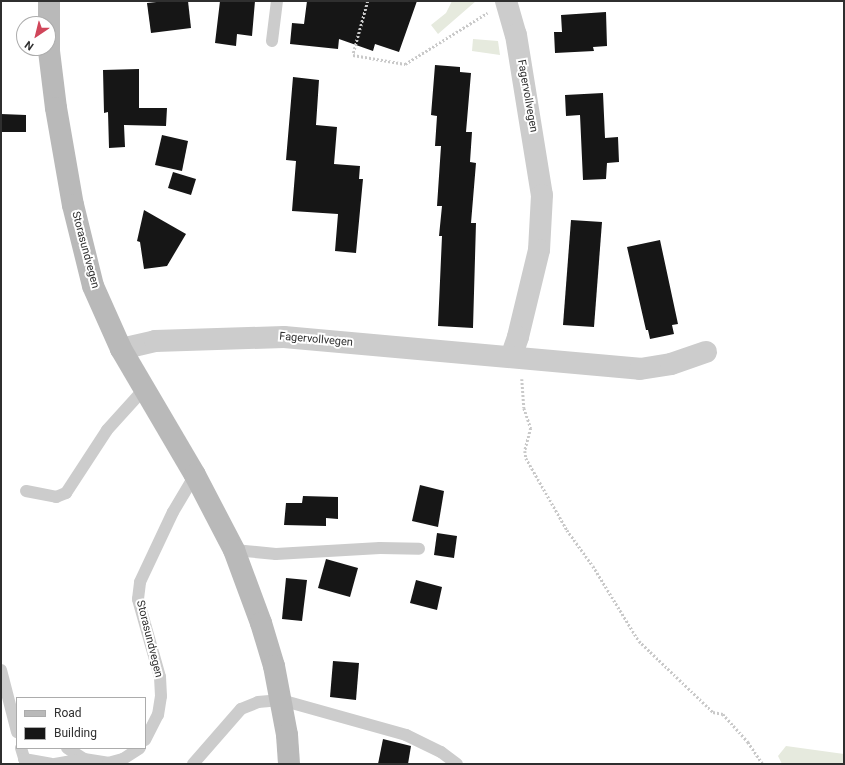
<!DOCTYPE html>
<html>
<head>
<meta charset="utf-8">
<style>
	body { margin:0 }
	#map { position:relative; width:845px; height:765px; overflow:hidden; background:#fff; font-family:Roboto,sans-serif }
	div>[style] { position:absolute }
	[style*='--x'] { left:calc(var(--x)*1px); top:calc(var(--y)*1px); width:calc(var(--w)*1px); rotate:calc(var(--a)*1deg) }
	.green>* { inset:0; background:#e6eade }
	.building>* { inset:0; background:#161616 }
	.path>* { height:2.5px; margin-top:-1.25px; transform-origin:0; background:repeating-linear-gradient(90deg,#c9c9c9 0 2px,transparent 0 4px) }
	.service>* { height:12px; margin:-6px; padding:0 6px; transform-origin:6px; border-radius:6px; background:#ccc }
	.minor>* { height:22px; margin:-11px; padding:0 11px; transform-origin:11px; border-radius:11px; background:#ccc }
	.secondary>* { height:22px; margin:-11px; padding:0 11px; transform-origin:11px; border-radius:11px; background:#b9b9b9 }
	span { translate:-50% -50%; white-space:nowrap; text-align:center; line-height:1.15; -webkit-text-stroke:4px #fff; paint-order:stroke }
	.street-label { font-size:11px; color:#2f2f2f }
	.frame { position:absolute; inset:0; border:2px solid #2f2f2f; pointer-events:none }
	.legend { position:absolute; left:16px; top:697px; width:130px; height:52px; box-sizing:border-box; background:#fff; border:1px solid #acacac; margin:0; padding:5px 7px; list-style:none; font-size:12px; color:#2f2f2f }
	.legend li { display:flex; align-items:center; gap:8px; height:20px }
	.legend b { width:20px; border:1px solid #acacac }
	.north { position:absolute; left:16px; top:16px; width:40px; height:40px; box-sizing:border-box; background:#fff; border:1px solid #acacac; border-radius:50%; rotate:215deg; font-size:11px; font-weight:700; line-height:16px; text-align:center; color:#2f2f2f }
	.north::after { content:''; display:block; margin:auto; width:14px; height:18px; background:#d0465a; clip-path:polygon(50% 0,100% 100%,50% 72%,0 100%) }
</style>
</head>
<body>
<div id="map">
	<div class="green">
		<div style="clip-path:polygon(452px 1px,476px 1px,438px 34px,431px 25px,446px 13px)"></div>
		<div style="clip-path:polygon(473px 39px,498px 41px,500px 55px,472px 51px)"></div>
		<div style="clip-path:polygon(786px 746px,844px 754px,844px 764px,782px 764px,778px 756px)"></div>
	</div>
	<div class="building">
		<div style="clip-path:polygon(166px 1px,188px 1px,191px 28px,151px 33px,147px 3px)"></div>
		<div style="clip-path:polygon(220px 1px,255px 1px,252px 36px,237px 34px,236px 46px,215px 43px)"></div>
		<div style="clip-path:polygon(307px 1px,417px 1px,399px 52px,375px 44px,373px 51px,339px 39px,338px 49px,290px 44px,292px 23px,304px 24px)"></div>
		<div style="clip-path:polygon(606px 12px,607px 46px,593px 47px,594px 51px,555px 53px,554px 32px,562px 32px,561px 15px)"></div>
		<div style="clip-path:polygon(435px 65px,460px 67px,460px 72px,471px 73px,466px 132px,472px 132px,470px 162px,476px 163px,471px 223px,476px 223px,473px 328px,438px 326px,442px 236px,439px 236px,442px 206px,437px 206px,441px 146px,435px 146px,437px 116px,431px 115px)"></div>
		<div style="clip-path:polygon(139px 69px,139px 108px,167px 108px,166px 126px,124px 125px,125px 147px,109px 148px,108px 112px,104px 113px,103px 70px)"></div>
		<div style="clip-path:polygon(293px 77px,319px 80px,316px 125px,337px 127px,334px 164px,360px 166px,359px 179px,363px 179px,356px 253px,335px 251px,338px 214px,292px 211px,296px 161px,286px 160px)"></div>
		<div style="clip-path:polygon(603px 93px,605px 138px,618px 137px,619px 162px,607px 163px,606px 179px,583px 180px,580px 115px,566px 116px,565px 95px)"></div>
		<div style="clip-path:polygon(1px 114px,26px 115px,26px 132px,1px 132px)"></div>
		<div style="clip-path:polygon(162px 135px,188px 141px,182px 171px,155px 165px)"></div>
		<div style="clip-path:polygon(173px 172px,196px 179px,191px 195px,168px 188px)"></div>
		<div style="clip-path:polygon(144px 210px,186px 234px,167px 266px,144px 269px,140px 242px,137px 241px)"></div>
		<div style="clip-path:polygon(571px 220px,602px 222px,594px 327px,563px 325px)"></div>
		<div style="clip-path:polygon(660px 240px,678px 324px,672px 325px,674px 334px,650px 339px,648px 330px,646px 330px,627px 247px)"></div>
		<div style="clip-path:polygon(420px 485px,444px 491px,438px 527px,412px 521px)"></div>
		<div style="clip-path:polygon(303px 496px,338px 497px,338px 519px,326px 518px,326px 526px,284px 525px,286px 503px,302px 503px)"></div>
		<div style="clip-path:polygon(437px 533px,457px 536px,454px 558px,434px 555px)"></div>
		<div style="clip-path:polygon(326px 559px,358px 568px,350px 597px,318px 588px)"></div>
		<div style="clip-path:polygon(286px 578px,307px 580px,302px 621px,282px 619px)"></div>
		<div style="clip-path:polygon(416px 580px,442px 587px,437px 610px,410px 603px)"></div>
		<div style="clip-path:polygon(333px 661px,359px 663px,356px 700px,330px 697px)"></div>
		<div style="clip-path:polygon(383px 739px,411px 746px,408px 764px,378px 764px)"></div>
	</div>
	<div class="path">
		<div style="--x:368;--y:1;--w:56;--a:105.5"></div>
		<div style="--x:353;--y:55;--w:53;--a:9.8"></div>
		<div style="--x:405;--y:64;--w:97;--a:-31.9"></div>
		<div style="--x:522;--y:379;--w:29;--a:86"></div>
		<div style="--x:524;--y:408;--w:21;--a:71"></div>
		<div style="--x:531;--y:428;--w:24;--a:105"></div>
		<div style="--x:525;--y:451;--w:7;--a:82"></div>
		<div style="--x:526;--y:458;--w:83;--a:60.3"></div>
		<div style="--x:567;--y:530;--w:44;--a:54.2"></div>
		<div style="--x:593;--y:566;--w:88;--a:58.5"></div>
		<div style="--x:639;--y:641;--w:103;--a:43.8"></div>
		<div style="--x:713;--y:712;--w:10;--a:11"></div>
		<div style="--x:723;--y:714;--w:38;--a:48"></div>
		<div style="--x:748;--y:742;--w:27;--a:56"></div>
	</div>
	<div class="service">
		<div style="--x:272;--y:41;--w:40;--a:-82.9"></div>
		<div style="--x:26;--y:491;--w:31;--a:11"></div>
		<div style="--x:56;--y:497;--w:11;--a:-22"></div>
		<div style="--x:66;--y:493;--w:75;--a:-56.9"></div>
		<div style="--x:107;--y:430;--w:55;--a:-47.9"></div>
		<div style="--x:234;--y:550;--w:42;--a:5.4"></div>
		<div style="--x:276;--y:554;--w:104;--a:-3.3"></div>
		<div style="--x:380;--y:548;--w:39;--a:1"></div>
		<div style="--x:1;--y:670;--w:64;--a:75.5"></div>
		<div style="--x:145;--y:740;--w:28;--a:-63"></div>
		<div style="--x:158;--y:715;--w:19;--a:-81"></div>
		<div style="--x:161;--y:696;--w:19;--a:-93"></div>
		<div style="--x:160;--y:677;--w:81;--a:-105.8"></div>
		<div style="--x:138;--y:599;--w:17;--a:-83"></div>
		<div style="--x:140;--y:582;--w:77;--a:-64.8"></div>
		<div style="--x:173;--y:512;--w:43;--a:-59.3"></div>
		<div style="--x:21;--y:748;--w:17;--a:73"></div>
		<div style="--x:67;--y:748;--w:20;--a:33"></div>
		<div style="--x:84;--y:759;--w:24;--a:9"></div>
		<div style="--x:108;--y:763;--w:16;--a:-15"></div>
		<div style="--x:123;--y:759;--w:20;--a:-33"></div>
		<div style="--x:24;--y:759;--w:27;--a:10"></div>
		<div style="--x:55;--y:764;--w:29;--a:-10"></div>
		<div style="--x:193;--y:764;--w:73;--a:-48.9"></div>
		<div style="--x:241;--y:709;--w:18;--a:-22"></div>
		<div style="--x:258;--y:702;--w:23;--a:-5"></div>
		<div style="--x:281;--y:700;--w:130;--a:15.6"></div>
		<div style="--x:406;--y:735;--w:39;--a:26"></div>
		<div style="--x:441;--y:752;--w:20;--a:37"></div>
	</div>
	<div class="minor">
		<div style="--x:506;--y:1;--w:35;--a:74"></div>
		<div style="--x:516;--y:35;--w:162;--a:80.8"></div>
		<div style="--x:542;--y:195;--w:55;--a:93.1"></div>
		<div style="--x:539;--y:250;--w:89;--a:103.6"></div>
		<div style="--x:518;--y:337;--w:21;--a:109"></div>
		<div style="--x:121;--y:349;--w:35;--a:-13"></div>
		<div style="--x:155;--y:341;--w:129;--a:-1.8"></div>
		<div style="--x:284;--y:337;--w:357;--a:5.1"></div>
		<div style="--x:640;--y:369;--w:31;--a:-9"></div>
		<div style="--x:671;--y:364;--w:37;--a:-19"></div>
	</div>
	<div class="secondary">
		<div style="--x:49;--y:1;--w:50;--a:90"></div>
		<div style="--x:49;--y:51;--w:57;--a:83"></div>
		<div style="--x:56;--y:108;--w:98;--a:80.1"></div>
		<div style="--x:73;--y:205;--w:83;--a:76.1"></div>
		<div style="--x:93;--y:286;--w:69;--a:66"></div>
		<div style="--x:121;--y:349;--w:146;--a:59.6"></div>
		<div style="--x:195;--y:475;--w:85;--a:62.5"></div>
		<div style="--x:234;--y:550;--w:78;--a:69.7"></div>
		<div style="--x:261;--y:623;--w:45;--a:73.2"></div>
		<div style="--x:274;--y:666;--w:70;--a:79.3"></div>
		<div style="--x:287;--y:735;--w:29;--a:86"></div>
	</div>
	<div class="street-label">
		<span style="left:527px;top:96px;rotate:80deg">Fagervollvegen</span>
		<span style="left:85px;top:250px;rotate:75deg">Storasundvegen</span>
		<span style="left:316px;top:340px;rotate:5deg">Fagervollvegen</span>
		<span style="left:149px;top:639px;rotate:76deg">Storasundvegen</span>
	</div>
	<div class="frame"></div>
	<ul class="legend">
	<li><b style="height:5px;background:#b9b9b9"></b>Road</li>
	<li><b style="height:11px;background:#161616"></b>Building</li>
	</ul>
	<div class="north">N</div>
</div>
</body>
</html>
